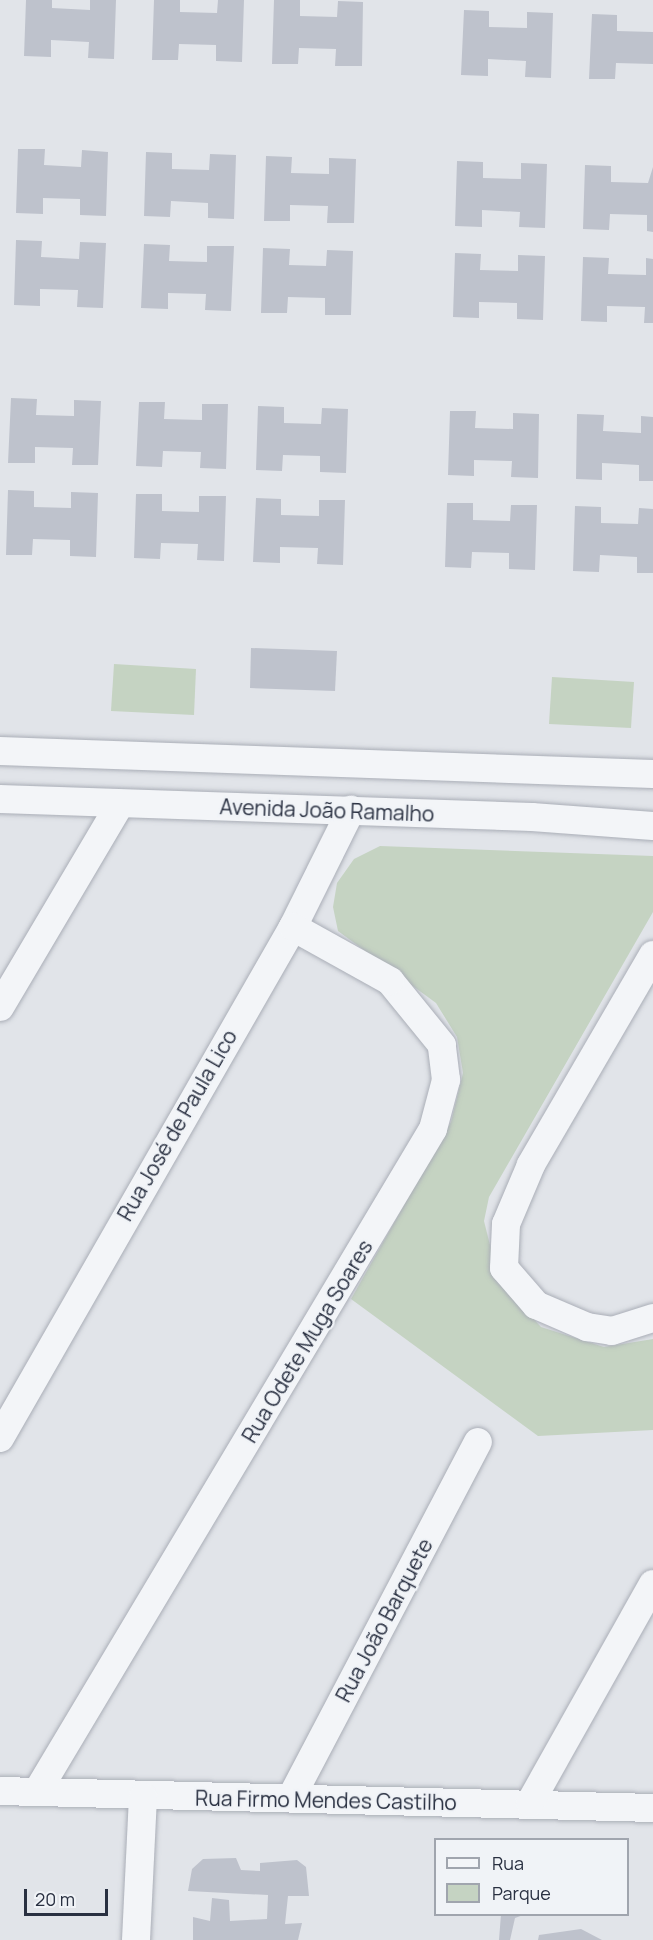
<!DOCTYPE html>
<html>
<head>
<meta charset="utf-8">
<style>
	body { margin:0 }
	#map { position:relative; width:653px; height:1940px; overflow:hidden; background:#e1e4e9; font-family:Manrope,sans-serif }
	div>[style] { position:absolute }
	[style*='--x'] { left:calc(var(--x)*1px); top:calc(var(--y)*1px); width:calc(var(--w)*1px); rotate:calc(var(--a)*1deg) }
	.green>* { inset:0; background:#c5d3c2 }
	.building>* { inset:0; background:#bec2cc }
	.roads { filter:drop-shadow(0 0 2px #aaaeb7) drop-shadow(0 0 2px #aaaeb7) }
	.minor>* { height:28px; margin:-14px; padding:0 14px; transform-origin:14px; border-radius:14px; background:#f3f5f8 }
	span { translate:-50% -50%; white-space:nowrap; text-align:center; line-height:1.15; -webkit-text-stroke:4.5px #f0f3f7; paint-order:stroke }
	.street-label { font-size:21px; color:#293041 }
	.legend { position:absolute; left:434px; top:1838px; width:195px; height:78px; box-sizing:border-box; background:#f0f3f7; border:2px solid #a0a5ae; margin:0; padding:8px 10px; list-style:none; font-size:18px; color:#293041 }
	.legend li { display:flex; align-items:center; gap:12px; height:30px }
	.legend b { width:30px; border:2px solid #a0a5ae }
	.scale { position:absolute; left:24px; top:1889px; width:84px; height:27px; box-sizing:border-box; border:3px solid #293041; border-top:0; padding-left:8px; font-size:18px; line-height:21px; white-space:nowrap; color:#293041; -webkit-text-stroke:4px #f0f3f7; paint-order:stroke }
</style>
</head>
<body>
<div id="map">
	<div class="green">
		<div style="clip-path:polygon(114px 664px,196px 669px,194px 715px,111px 711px)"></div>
		<div style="clip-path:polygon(552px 677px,634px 682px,631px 728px,549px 724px)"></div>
		<div style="clip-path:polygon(380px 846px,653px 856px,653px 912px,489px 1197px,484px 1221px,499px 1281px,541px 1327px,604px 1347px,653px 1339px,653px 1430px,538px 1436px,351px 1299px,451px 1122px,463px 1073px,457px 1037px,436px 1003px,338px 931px,333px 907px,337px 883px,354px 859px)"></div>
	</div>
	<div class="building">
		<div style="clip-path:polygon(26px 0,52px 0,52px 8px,90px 10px,90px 0,116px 0,114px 59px,88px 58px,89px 42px,51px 40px,51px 57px,24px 56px)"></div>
		<div style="clip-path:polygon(154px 0,180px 0,180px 12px,217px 13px,218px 0,244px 0,242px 62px,216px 61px,216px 45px,179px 44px,178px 60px,152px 60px)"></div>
		<div style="clip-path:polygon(274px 0,300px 0,300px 16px,337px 17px,338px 1px,363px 2px,362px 66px,335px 66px,336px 49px,299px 48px,298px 64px,272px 64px)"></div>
		<div style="clip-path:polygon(464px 10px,489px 11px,489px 27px,527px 28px,527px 12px,553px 13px,551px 78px,525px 77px,526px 61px,488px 59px,488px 76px,461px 75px)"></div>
		<div style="clip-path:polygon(592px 14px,617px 15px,617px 31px,653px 32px,653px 64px,616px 63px,615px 79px,589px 79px)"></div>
		<div style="clip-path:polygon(18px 149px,45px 149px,44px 165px,81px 167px,82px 150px,108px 152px,106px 216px,80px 215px,80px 199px,43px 198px,43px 214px,16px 213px)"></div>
		<div style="clip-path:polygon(146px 152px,172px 153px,172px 169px,209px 170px,210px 154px,236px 155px,234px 219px,208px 218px,208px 203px,171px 201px,170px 217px,144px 216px)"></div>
		<div style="clip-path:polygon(266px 156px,292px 157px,291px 173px,329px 174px,329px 158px,356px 159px,354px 223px,327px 223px,328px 206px,290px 205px,290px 221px,264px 221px)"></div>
		<div style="clip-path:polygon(457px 161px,483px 162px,483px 178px,521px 179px,521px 163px,547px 164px,545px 228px,519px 227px,520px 212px,482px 210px,482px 227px,455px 226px)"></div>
		<div style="clip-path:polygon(585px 165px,611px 166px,611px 182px,648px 183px,653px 167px,653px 232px,647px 231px,647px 215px,610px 214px,609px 230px,583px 229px)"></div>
		<div style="clip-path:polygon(16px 240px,42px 241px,41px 257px,79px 259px,80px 242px,106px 243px,103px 308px,77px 307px,78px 290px,40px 289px,40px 306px,14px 305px)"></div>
		<div style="clip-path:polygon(144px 244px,170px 245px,169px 261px,207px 262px,207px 246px,234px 246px,231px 311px,205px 310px,206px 294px,168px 293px,168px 309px,141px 308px)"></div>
		<div style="clip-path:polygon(263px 248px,290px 249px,289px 265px,326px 266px,327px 250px,353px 251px,351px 315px,325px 315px,325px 298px,288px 297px,287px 313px,261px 313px)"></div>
		<div style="clip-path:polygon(455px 253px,481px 254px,480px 270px,518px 271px,518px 255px,545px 256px,543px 320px,517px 319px,517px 303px,479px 302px,479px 318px,453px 317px)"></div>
		<div style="clip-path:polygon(583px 257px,609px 258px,608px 274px,646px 275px,646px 258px,653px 259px,653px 323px,644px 323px,645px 307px,607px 306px,607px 322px,581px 321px)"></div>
		<div style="clip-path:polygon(11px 398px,37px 399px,36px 415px,74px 416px,74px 400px,101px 401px,98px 465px,72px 465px,73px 448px,35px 447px,35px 463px,8px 463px)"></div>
		<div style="clip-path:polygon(139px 402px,165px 402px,164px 419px,202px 420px,202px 404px,228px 404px,226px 469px,200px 468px,201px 452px,163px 451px,162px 467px,136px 466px)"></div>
		<div style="clip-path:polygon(258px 406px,284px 407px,284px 423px,321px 424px,322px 408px,348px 409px,346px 473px,320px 472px,320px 456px,283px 455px,282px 471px,256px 470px)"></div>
		<div style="clip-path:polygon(450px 411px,476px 411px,475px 428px,513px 429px,513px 413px,539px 414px,538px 478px,511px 477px,512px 461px,474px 460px,474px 476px,448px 475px)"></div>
		<div style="clip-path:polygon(577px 414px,604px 415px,603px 431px,641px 433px,641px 416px,653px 417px,653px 481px,639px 481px,639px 465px,602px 463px,602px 480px,576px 479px)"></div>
		<div style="clip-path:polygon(8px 490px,34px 491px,34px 507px,71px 508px,71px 492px,98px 493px,96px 557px,70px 556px,70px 540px,33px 539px,32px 555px,6px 555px)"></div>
		<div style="clip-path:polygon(136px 494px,162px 494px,162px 511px,199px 512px,199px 496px,226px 496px,224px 561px,197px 560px,198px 544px,161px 543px,160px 559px,134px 558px)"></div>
		<div style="clip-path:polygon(256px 498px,281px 499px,281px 515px,319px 516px,319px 500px,345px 500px,343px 565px,317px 564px,318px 548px,280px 547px,280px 563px,253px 562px)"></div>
		<div style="clip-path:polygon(447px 503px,473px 503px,473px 520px,510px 521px,511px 505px,537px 505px,535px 570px,509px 569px,509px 553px,472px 552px,471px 568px,445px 567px)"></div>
		<div style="clip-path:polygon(575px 506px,601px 507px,601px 523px,638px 524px,639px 508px,653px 509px,653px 573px,637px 573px,637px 557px,600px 555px,599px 572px,573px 571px)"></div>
		<div style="clip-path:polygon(251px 648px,337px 651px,335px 691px,250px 688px)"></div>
		<div style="clip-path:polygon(236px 1858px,241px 1870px,260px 1871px,260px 1863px,297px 1860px,306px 1867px,309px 1896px,288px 1896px,285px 1924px,302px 1923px,298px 1940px,193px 1940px,193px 1917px,210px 1921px,212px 1898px,229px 1900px,230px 1921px,267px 1919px,268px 1895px,188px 1891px,192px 1869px,203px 1859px)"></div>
		<div style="clip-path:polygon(501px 1914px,526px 1914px,515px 1918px,510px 1940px,499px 1940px)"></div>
		<div style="clip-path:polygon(581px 1929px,602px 1940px,538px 1940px,539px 1935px)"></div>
	</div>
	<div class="roads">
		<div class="minor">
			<div style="--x:0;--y:751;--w:653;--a:2.02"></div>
			<div style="--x:0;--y:799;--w:532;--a:1.94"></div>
			<div style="--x:532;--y:817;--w:121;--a:4.3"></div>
			<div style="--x:653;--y:955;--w:243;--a:120.2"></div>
			<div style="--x:531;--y:1165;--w:64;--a:113"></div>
			<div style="--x:506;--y:1224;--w:44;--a:92.6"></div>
			<div style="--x:504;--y:1268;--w:49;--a:49.1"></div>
			<div style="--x:536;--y:1305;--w:56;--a:23.3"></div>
			<div style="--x:587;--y:1327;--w:25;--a:9"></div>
			<div style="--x:612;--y:1331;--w:43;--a:-17.6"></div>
			<div style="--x:0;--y:1007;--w:236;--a:-59.4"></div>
			<div style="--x:0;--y:1438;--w:589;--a:-60.17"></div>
			<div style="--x:293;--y:927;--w:131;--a:-63.6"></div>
			<div style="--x:0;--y:1791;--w:653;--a:1.49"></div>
			<div style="--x:37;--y:1792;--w:772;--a:-59.15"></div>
			<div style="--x:433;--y:1129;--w:51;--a:-75.1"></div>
			<div style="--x:446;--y:1080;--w:35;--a:-97"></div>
			<div style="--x:442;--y:1045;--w:82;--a:-129.1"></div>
			<div style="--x:390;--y:981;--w:111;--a:-150.9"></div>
			<div style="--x:291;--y:1798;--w:402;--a:-62.3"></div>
			<div style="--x:530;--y:1803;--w:251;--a:-60.7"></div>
			<div style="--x:136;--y:1940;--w:143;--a:-87.2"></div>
		</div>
	</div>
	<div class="street-label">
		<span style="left:327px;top:810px;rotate:2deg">Avenida João Ramalho</span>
		<span style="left:177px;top:1125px;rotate:-60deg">Rua José de Paula Lico</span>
		<span style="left:307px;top:1341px;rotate:-59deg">Rua Odete Muga Soares</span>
		<span style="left:384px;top:1620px;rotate:-62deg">Rua João Barquete</span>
		<span style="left:326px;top:1800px;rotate:1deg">Rua Firmo Mendes Castilho</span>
	</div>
	<ul class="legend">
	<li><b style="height:8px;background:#f3f5f8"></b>Rua</li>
	<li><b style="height:16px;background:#c5d3c2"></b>Parque</li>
	</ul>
	<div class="scale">20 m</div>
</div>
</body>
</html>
